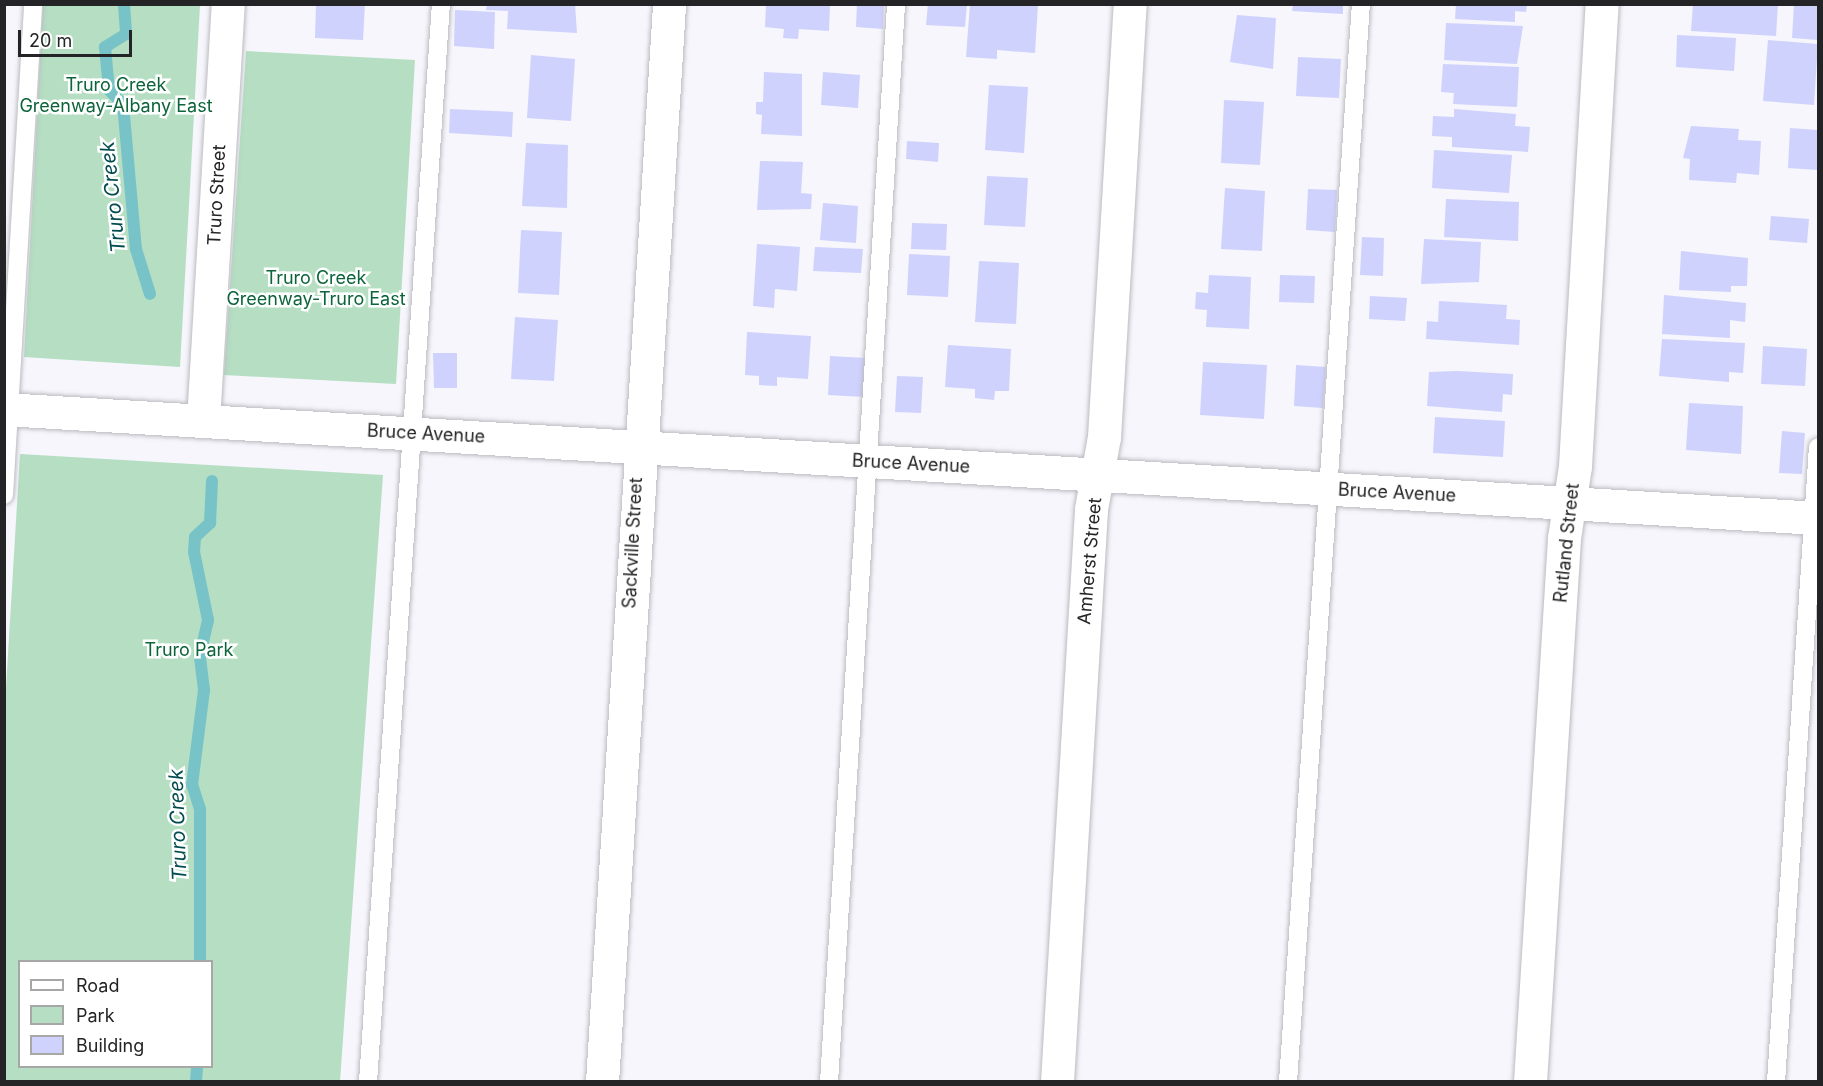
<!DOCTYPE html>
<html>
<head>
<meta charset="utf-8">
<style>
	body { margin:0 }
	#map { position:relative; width:1823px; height:1086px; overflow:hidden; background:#f6f6fc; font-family:Inter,sans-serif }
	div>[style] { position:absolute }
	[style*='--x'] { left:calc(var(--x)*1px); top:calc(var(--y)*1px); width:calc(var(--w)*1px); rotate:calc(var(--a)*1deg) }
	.green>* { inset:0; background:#b5dec2 }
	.stream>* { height:12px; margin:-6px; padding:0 6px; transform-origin:6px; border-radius:6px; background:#78c3c7 }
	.building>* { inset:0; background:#cfd2fd }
	.roads { filter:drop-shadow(0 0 2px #babac0) drop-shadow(0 0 2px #babac0) }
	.service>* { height:18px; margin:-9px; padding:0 9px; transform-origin:9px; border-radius:9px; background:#fff }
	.minor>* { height:33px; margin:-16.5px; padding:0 16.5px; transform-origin:16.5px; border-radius:16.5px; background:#fff }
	span { translate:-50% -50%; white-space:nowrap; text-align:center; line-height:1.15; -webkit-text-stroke:5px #fff; paint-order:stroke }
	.park-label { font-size:18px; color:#0c643a }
	.street-label { font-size:18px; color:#242426 }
	.water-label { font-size:20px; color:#024b4e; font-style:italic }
	.frame { position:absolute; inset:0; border:6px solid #242426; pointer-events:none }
	.legend { position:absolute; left:18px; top:960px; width:195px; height:108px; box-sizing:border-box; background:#fff; border:2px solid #a7a7a8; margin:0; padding:8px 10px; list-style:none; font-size:18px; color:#242426 }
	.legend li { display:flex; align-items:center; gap:12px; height:30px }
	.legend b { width:30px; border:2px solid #a7a7a8 }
	.scale { position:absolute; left:18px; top:30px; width:114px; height:27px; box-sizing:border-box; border:3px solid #242426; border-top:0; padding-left:8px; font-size:18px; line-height:21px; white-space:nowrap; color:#242426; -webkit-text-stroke:4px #fff; paint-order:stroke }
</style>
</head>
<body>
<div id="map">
	<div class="green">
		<div style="clip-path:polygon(43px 5px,200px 5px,180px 367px,24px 357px)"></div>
		<div style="clip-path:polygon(246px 51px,415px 60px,396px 384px,224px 375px)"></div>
		<div style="clip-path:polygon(evenodd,20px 454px,383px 475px,340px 1081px,5px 1081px,4px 721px,20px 454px,20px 962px,212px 962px,212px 1066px,20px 1066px,20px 962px)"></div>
	</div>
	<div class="stream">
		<div style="--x:124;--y:4;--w:30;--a:86"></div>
		<div style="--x:126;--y:34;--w:25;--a:148"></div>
		<div style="--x:105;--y:47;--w:43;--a:84.7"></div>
		<div style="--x:109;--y:90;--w:20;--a:45"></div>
		<div style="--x:123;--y:104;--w:146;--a:84.9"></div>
		<div style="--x:136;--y:249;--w:47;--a:72.7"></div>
		<div style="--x:200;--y:962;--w:153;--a:-90"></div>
		<div style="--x:200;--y:809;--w:25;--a:-108"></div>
		<div style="--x:192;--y:785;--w:96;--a:-82.8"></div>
		<div style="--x:204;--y:690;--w:35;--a:-97"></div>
		<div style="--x:200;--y:655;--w:36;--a:-77"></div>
		<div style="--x:208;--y:620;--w:69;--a:-101.6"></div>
		<div style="--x:194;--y:552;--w:15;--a:-86"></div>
		<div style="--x:195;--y:537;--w:21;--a:-43"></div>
		<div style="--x:210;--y:523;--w:42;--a:-87.3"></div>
		<div style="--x:196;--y:1082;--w:16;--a:-86"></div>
	</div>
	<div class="building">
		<div style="clip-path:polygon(316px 4px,365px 4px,363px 40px,315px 38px)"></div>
		<div style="clip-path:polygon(487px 4px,575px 4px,577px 33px,507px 29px,508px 11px,486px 10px)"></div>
		<div style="clip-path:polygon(766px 4px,830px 4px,829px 31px,799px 29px,798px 39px,783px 38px,784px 29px,765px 27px)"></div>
		<div style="clip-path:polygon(857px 4px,884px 4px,883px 29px,856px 27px)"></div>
		<div style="clip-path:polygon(928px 4px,967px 4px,965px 27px,926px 25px)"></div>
		<div style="clip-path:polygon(970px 4px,1038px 4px,1035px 53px,997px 50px,997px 59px,966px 57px)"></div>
		<div style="clip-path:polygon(1293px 4px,1343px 4px,1343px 14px,1292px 11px)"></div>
		<div style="clip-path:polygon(1456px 4px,1527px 4px,1526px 12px,1515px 11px,1515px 22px,1455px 19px)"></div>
		<div style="clip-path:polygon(1693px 4px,1778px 4px,1776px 36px,1691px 31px)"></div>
		<div style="clip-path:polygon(1794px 4px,1818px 4px,1818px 40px,1792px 38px)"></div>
		<div style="clip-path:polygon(455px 10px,495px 12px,494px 49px,454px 46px)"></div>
		<div style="clip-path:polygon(1237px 15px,1276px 18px,1273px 69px,1230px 62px)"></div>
		<div style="clip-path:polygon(1446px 23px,1523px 26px,1517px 64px,1444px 60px)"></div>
		<div style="clip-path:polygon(1677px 35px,1736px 38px,1734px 71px,1676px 67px)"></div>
		<div style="clip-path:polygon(1768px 40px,1818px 44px,1814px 105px,1763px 101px)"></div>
		<div style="clip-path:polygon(531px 55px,575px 59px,571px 121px,527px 118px)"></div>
		<div style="clip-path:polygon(1298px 57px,1341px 59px,1339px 98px,1296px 96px)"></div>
		<div style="clip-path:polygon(1443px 64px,1519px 67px,1517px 107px,1453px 104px,1454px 93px,1441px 92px)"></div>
		<div style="clip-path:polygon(764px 72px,802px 74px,802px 136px,761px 134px,762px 115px,756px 114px,756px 102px,763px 102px)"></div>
		<div style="clip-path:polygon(823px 72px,860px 75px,858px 108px,821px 105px)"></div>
		<div style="clip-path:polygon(989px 85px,1028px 87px,1024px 153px,985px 150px)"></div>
		<div style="clip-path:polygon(1224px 100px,1264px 102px,1260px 165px,1221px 163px)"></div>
		<div style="clip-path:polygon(450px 109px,513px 112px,512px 137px,449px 133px)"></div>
		<div style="clip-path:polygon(1454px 109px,1516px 114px,1515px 126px,1530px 127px,1528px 152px,1452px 147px,1452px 137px,1432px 136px,1433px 116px,1454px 117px)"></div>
		<div style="clip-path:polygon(1691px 126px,1739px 129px,1738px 140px,1761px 141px,1759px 175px,1737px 173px,1736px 183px,1689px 180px,1690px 159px,1683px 158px)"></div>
		<div style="clip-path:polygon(1790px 128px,1818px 130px,1818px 170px,1788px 168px)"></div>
		<div style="clip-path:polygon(907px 141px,939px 143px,938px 162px,906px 159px)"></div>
		<div style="clip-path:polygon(526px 143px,568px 145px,567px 208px,522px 206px)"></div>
		<div style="clip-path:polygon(1434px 150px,1512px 155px,1509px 193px,1432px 188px)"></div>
		<div style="clip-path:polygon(760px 161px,803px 162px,801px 193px,812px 194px,811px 209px,757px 210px)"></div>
		<div style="clip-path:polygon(987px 176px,1028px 178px,1025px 227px,984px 225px)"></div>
		<div style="clip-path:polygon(1225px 188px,1265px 191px,1262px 251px,1221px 249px)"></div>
		<div style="clip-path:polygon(1308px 189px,1337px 190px,1335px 232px,1306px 230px)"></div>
		<div style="clip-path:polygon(1446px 199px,1519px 202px,1518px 241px,1444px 237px)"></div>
		<div style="clip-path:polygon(823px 203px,858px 206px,856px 243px,820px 240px)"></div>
		<div style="clip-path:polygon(1771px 216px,1809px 219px,1807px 243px,1769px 240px)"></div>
		<div style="clip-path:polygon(912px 223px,947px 224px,946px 250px,911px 249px)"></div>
		<div style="clip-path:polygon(521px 230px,562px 232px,559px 295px,518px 293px)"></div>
		<div style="clip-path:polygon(1362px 237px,1384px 238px,1383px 276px,1360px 275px)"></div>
		<div style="clip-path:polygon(1424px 239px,1481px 242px,1479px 282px,1421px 284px)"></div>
		<div style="clip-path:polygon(757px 244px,800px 247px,797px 291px,775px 289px,774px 308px,753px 306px)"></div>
		<div style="clip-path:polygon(815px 247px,863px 249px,861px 273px,813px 271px)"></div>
		<div style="clip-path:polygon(1681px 251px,1748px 258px,1747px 286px,1731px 286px,1731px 292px,1679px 290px)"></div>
		<div style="clip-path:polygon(909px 254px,950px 256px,948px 297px,907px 295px)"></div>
		<div style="clip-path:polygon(979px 261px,1019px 263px,1016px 324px,975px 322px)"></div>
		<div style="clip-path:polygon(1209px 275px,1251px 277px,1249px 329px,1206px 327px,1207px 310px,1195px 309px,1196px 292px,1208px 293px)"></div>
		<div style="clip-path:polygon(1280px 275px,1315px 276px,1314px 303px,1279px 302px)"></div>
		<div style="clip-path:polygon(1664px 295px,1746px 303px,1745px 322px,1730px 320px,1730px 338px,1662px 334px)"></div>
		<div style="clip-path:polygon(1370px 296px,1407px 298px,1405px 321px,1369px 319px)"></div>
		<div style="clip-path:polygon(1439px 301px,1507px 305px,1506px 319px,1520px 320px,1519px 345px,1426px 339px,1427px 321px,1438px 322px)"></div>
		<div style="clip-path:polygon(515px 317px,558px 320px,554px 381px,511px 379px)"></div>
		<div style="clip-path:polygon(747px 332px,811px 336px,808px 379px,777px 377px,777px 386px,759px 385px,759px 376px,745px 375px)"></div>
		<div style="clip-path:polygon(1662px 339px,1745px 343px,1743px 373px,1729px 372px,1729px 382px,1659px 376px)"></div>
		<div style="clip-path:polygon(948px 345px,1011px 349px,1009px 391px,995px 391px,994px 400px,975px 398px,975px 389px,945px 387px)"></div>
		<div style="clip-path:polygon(1763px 346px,1807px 349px,1805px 386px,1761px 384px)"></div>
		<div style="clip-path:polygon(433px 353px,457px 353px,457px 388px,434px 388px)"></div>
		<div style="clip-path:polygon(830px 356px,866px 358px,864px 397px,828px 395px)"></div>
		<div style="clip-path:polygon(1203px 362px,1267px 365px,1264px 419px,1200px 415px)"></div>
		<div style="clip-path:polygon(1296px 365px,1326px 367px,1323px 408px,1294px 406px)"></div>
		<div style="clip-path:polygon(1457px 371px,1513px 374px,1512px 395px,1503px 394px,1502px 412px,1427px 406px,1429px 372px)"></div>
		<div style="clip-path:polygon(897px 376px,923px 377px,921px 413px,895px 412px)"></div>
		<div style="clip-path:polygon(1689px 403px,1743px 406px,1741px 454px,1686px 450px)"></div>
		<div style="clip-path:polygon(1435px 417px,1505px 421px,1503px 457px,1433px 453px)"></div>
		<div style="clip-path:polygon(1782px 431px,1805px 433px,1802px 474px,1779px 473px)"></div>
	</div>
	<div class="roads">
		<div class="service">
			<div style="--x:4;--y:495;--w:492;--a:-86.6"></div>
			<div style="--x:368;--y:1082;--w:1080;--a:-86.13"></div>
			<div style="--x:829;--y:1082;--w:1080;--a:-86.44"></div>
			<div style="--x:1288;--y:1082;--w:1080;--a:-86.13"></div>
			<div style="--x:1776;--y:1082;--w:636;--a:-86.22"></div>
		</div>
		<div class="minor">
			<div style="--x:4;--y:409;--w:1817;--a:3.44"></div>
			<div style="--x:203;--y:421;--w:418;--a:-86.6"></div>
			<div style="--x:602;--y:1082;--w:1080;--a:-86.44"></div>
			<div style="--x:1057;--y:1082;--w:574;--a:-86.6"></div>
			<div style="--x:1091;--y:509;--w:73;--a:-79.8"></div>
			<div style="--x:1104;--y:437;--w:434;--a:-86.6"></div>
			<div style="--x:1530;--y:1082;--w:545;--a:-86.42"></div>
			<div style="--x:1564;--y:538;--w:73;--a:-81.3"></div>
			<div style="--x:1575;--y:466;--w:463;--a:-86.7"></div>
		</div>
	</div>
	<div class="park-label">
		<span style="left:116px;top:96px">Truro Creek<br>Greenway-Albany East</span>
		<span style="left:316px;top:289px">Truro Creek<br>Greenway-Truro East</span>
		<span style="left:189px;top:650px">Truro Park</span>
	</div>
	<div class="street-label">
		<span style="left:217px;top:195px;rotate:-87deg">Truro Street</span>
		<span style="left:426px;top:434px;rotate:3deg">Bruce Avenue</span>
		<span style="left:911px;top:464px;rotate:3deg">Bruce Avenue</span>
		<span style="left:1397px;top:493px;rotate:3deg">Bruce Avenue</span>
		<span style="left:633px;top:543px;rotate:-87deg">Sackville Street</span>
		<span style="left:1567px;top:543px;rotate:-84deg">Rutland Street</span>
		<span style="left:1090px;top:561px;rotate:-85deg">Amherst Street</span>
	</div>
	<div class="water-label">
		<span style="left:113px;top:197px;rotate:-96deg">Truro Creek</span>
		<span style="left:178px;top:825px;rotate:-92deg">Truro Creek</span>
	</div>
	<div class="frame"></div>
	<ul class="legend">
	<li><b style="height:8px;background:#fff"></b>Road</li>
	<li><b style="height:16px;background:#b5dec2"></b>Park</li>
	<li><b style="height:16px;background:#cfd2fd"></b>Building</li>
	</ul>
	<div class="scale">20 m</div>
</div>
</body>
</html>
